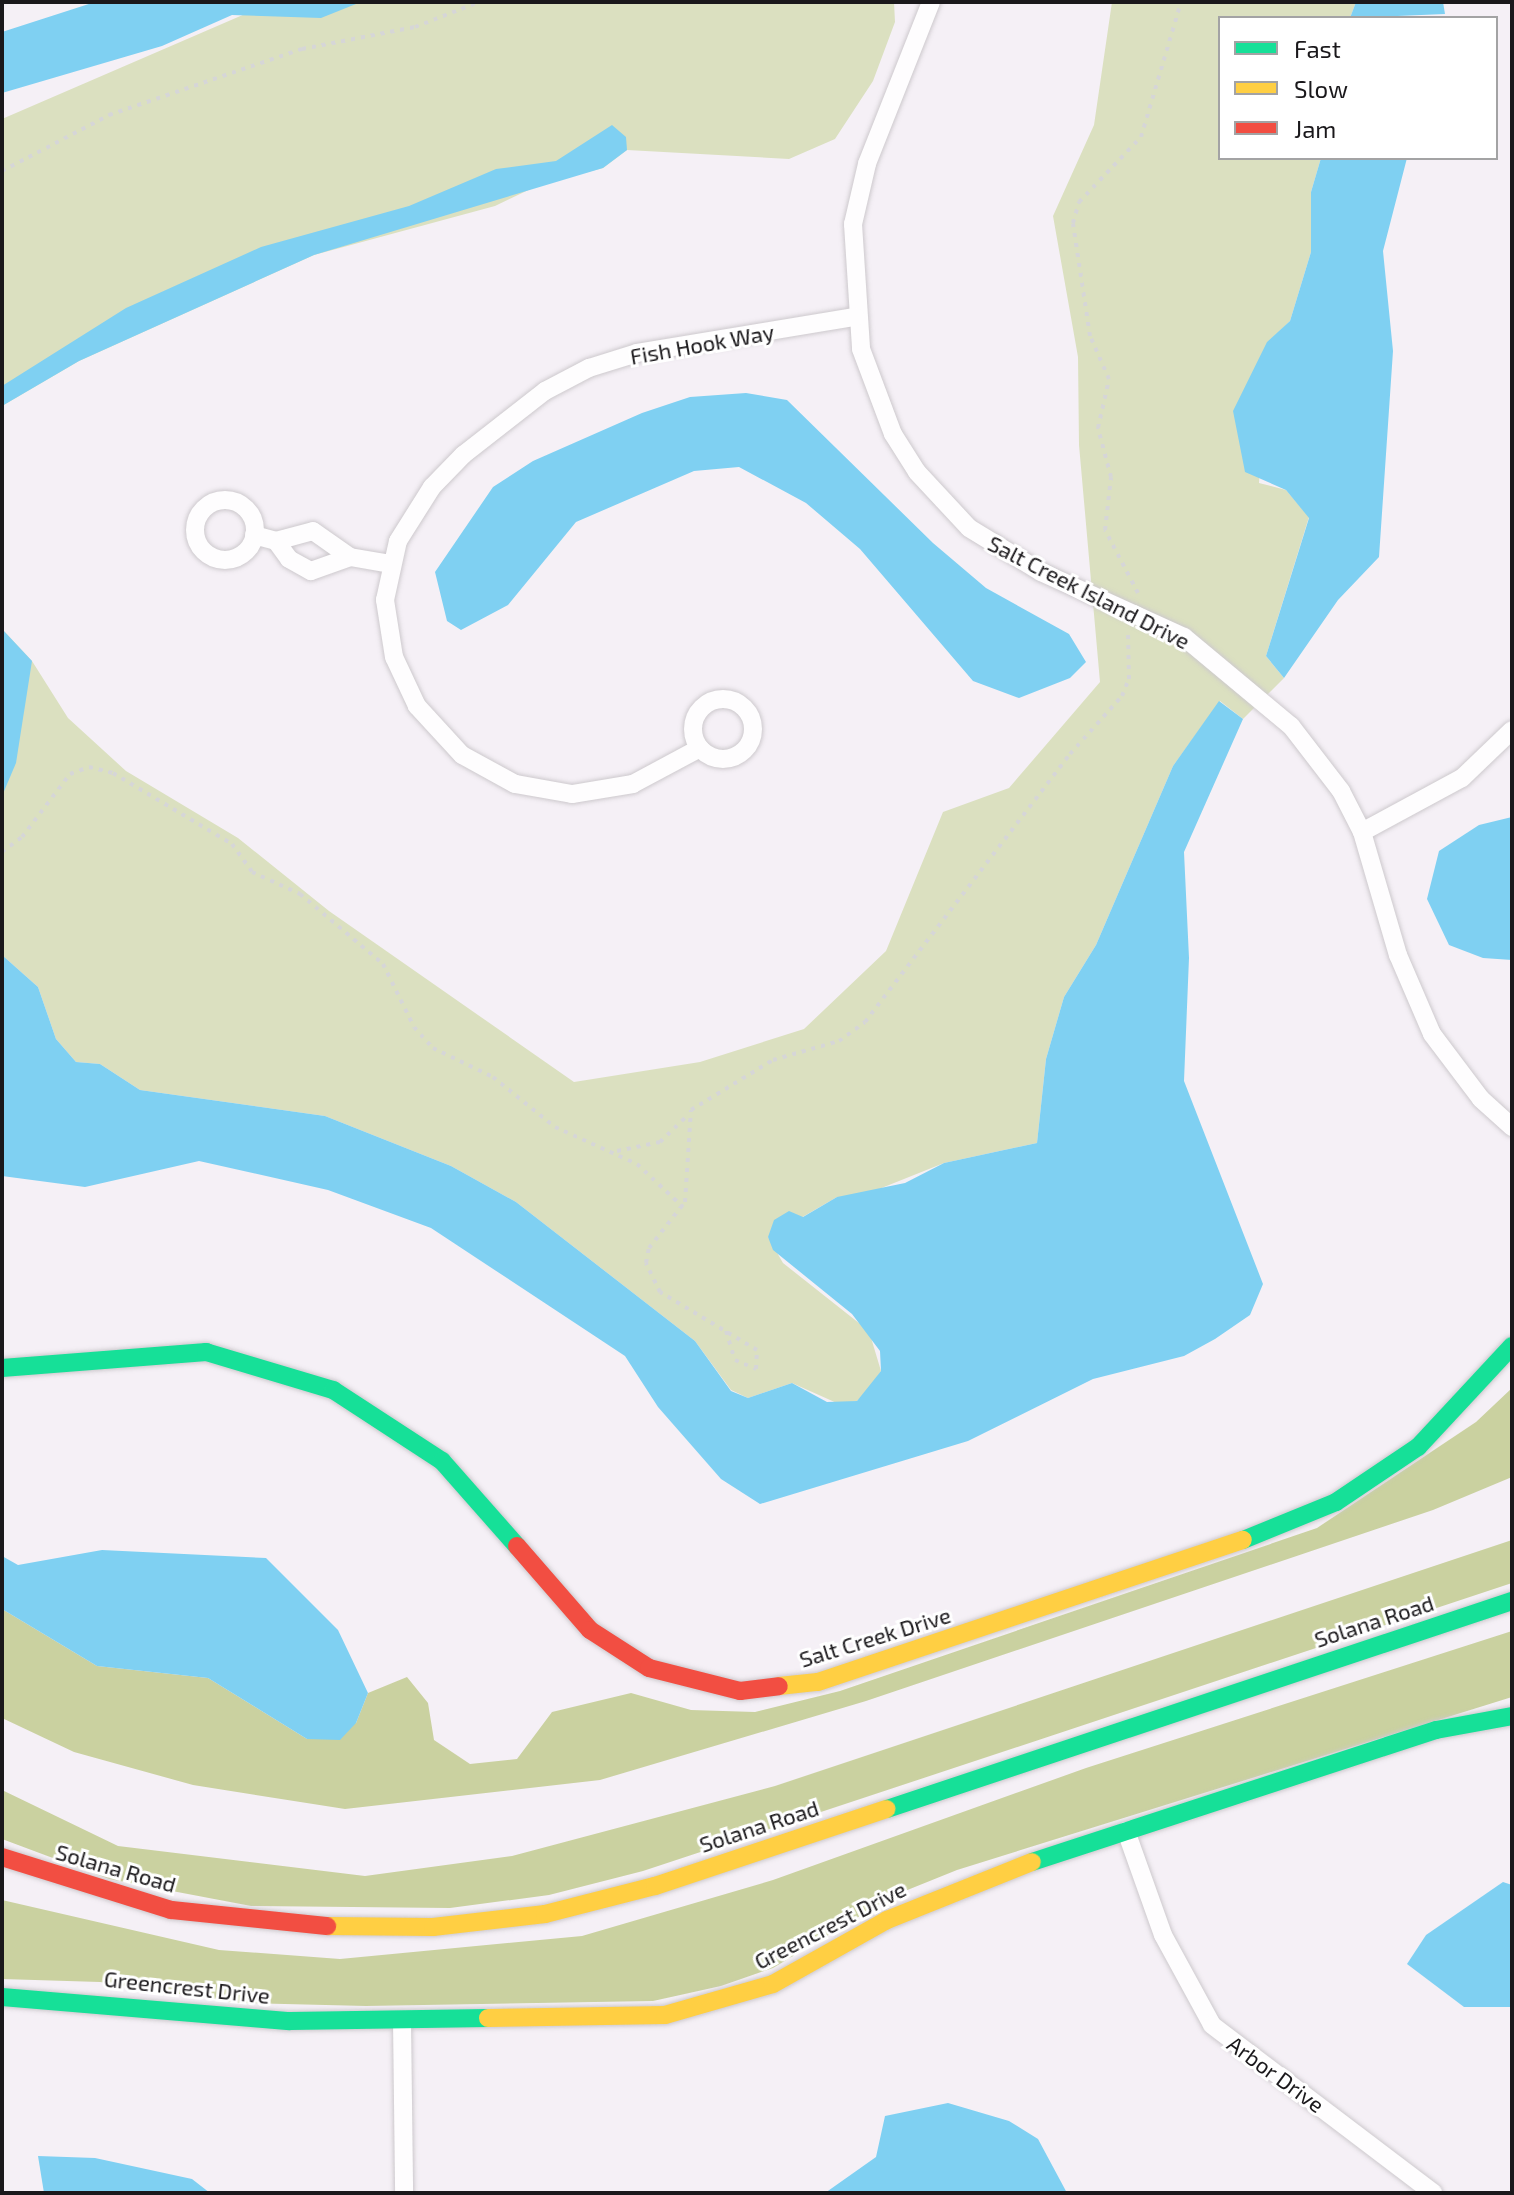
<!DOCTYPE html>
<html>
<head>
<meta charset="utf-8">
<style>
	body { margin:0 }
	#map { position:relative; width:1514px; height:2195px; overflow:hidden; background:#f5f0f6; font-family:"Exo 2",sans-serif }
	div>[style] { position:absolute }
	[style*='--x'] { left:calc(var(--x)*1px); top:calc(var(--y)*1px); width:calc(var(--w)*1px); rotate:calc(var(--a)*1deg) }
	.green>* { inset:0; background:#dbe0c0 }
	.forest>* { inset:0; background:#cad1a0 }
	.water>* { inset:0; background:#7fd0f2 }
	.path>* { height:4px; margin-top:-2px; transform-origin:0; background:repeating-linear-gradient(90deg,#d6d6d7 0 4px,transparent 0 10px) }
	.roads { filter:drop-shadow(0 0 2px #cdc9cd) drop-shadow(0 0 2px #cdc9cd) }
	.street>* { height:18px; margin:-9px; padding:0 9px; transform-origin:9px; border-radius:9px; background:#fefdfe }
	.street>.ring { margin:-9px; padding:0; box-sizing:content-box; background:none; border:18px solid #fefdfe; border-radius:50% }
	.fast>* { height:18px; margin:-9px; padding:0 9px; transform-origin:9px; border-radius:9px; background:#16e098 }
	.slow>* { height:18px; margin:-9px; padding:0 9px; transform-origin:9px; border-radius:9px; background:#ffcf43 }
	.jam>* { height:18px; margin:-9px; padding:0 9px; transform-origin:9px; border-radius:9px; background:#f24e42 }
	span { translate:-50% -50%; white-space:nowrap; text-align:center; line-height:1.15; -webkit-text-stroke:6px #fff; paint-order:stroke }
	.street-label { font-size:22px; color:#1a181b }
	.frame { position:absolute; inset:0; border:4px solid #1a181b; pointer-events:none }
	.legend { position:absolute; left:1218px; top:16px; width:280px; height:144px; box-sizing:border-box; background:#fff; border:2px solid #a3a3a4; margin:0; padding:10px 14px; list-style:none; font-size:24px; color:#1a181b }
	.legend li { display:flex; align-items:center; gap:16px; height:40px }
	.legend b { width:40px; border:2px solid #a3a3a4 }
</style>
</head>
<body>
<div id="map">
	<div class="green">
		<div style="clip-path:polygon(273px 2px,894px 2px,895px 22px,873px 81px,835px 139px,789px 159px,627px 150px,603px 168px,541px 184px,495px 206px,314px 255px,79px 361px,2px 406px,2px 119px)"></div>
		<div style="clip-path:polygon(1112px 2px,1356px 2px,1350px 18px,1220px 18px,1220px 158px,1321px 158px,1311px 192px,1311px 252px,1290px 321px,1267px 343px,1259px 483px,1286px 490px,1309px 517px,1266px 656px,1284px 678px,1243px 719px,1220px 701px,1173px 766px,1096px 945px,1064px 997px,1046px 1059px,1037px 1143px,944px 1163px,859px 1197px,837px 1197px,768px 1237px,783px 1263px,869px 1331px,881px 1371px,869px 1389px,857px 1401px,839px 1404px,792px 1383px,748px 1398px,731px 1390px,695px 1341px,516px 1202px,451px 1166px,325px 1116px,140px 1090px,100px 1064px,76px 1062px,56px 1039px,38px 987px,2px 955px,2px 629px,32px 661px,68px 718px,126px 771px,238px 838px,329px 911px,574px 1082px,700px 1062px,804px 1029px,886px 951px,943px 812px,1009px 788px,1100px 682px,1079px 445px,1078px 357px,1053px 216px,1094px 125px)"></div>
	</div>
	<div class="forest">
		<div style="clip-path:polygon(1512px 1388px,1512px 1477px,1433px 1510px,866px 1701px,600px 1780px,345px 1809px,193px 1785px,74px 1752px,2px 1718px,2px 1609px,97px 1666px,208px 1678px,307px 1739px,356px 1723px,368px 1693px,407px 1677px,428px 1703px,434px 1740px,470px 1764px,517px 1759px,552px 1712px,631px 1693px,691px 1710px,755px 1712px,840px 1691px,1317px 1528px,1476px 1422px)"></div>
		<div style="clip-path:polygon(1512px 1540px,1512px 1583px,643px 1871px,549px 1895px,450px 1908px,251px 1906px,109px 1879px,2px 1839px,2px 1790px,118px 1846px,365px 1876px,512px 1856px,775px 1786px)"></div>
		<div style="clip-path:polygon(1512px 1631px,1512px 1697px,957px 1870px,895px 1895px,773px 1968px,721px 1986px,653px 2001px,366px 2006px,239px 2003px,100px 1982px,2px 1979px,2px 1900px,219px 1950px,340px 1959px,582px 1936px,773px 1880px,1086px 1768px)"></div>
	</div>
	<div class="water">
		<div style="clip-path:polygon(95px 2px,361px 2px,321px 18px,232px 15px,162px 46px,2px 93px,2px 32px)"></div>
		<div style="clip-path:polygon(1356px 2px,1443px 2px,1445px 14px,1350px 18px)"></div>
		<div style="clip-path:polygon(612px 125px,626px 137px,627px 150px,603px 168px,314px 255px,79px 361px,2px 406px,2px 386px,126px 308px,261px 247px,409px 206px,496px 169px,556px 161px)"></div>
		<div style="clip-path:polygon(1321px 158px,1407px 158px,1383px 251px,1393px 351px,1379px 557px,1338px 600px,1284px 678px,1266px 656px,1309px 518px,1286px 490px,1245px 472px,1233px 411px,1267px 342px,1290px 321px,1311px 252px,1311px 192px)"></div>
		<div style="clip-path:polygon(746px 393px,787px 400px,933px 543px,986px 588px,1069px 634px,1086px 662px,1070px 678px,1019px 698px,973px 681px,860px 549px,806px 503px,739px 467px,694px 471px,576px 522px,508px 605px,461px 630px,447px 621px,435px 572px,493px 487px,533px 461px,642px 413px,690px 397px)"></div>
		<div style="clip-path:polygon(2px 629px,32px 661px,16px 763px,2px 796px)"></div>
		<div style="clip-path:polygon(1219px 701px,1243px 719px,1184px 852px,1189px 958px,1184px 1081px,1263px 1284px,1250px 1315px,1215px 1339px,1184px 1356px,1093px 1379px,968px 1441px,760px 1504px,721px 1479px,658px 1407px,625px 1356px,431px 1228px,328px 1190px,199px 1161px,85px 1187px,2px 1176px,2px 955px,38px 987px,56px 1039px,76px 1062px,100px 1064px,140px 1090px,325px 1116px,451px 1166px,516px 1202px,695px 1341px,731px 1391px,748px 1398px,792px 1383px,827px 1402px,857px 1401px,881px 1371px,880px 1351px,852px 1314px,773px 1250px,768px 1237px,774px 1220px,789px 1211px,803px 1217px,837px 1197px,905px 1183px,944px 1163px,1037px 1143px,1046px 1059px,1064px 997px,1096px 945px,1173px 766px)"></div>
		<div style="clip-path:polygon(1512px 817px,1512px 960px,1483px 958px,1449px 945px,1427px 899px,1439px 851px,1479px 825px)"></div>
		<div style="clip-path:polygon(102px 1550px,266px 1558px,338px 1630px,368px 1693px,356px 1723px,340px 1740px,307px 1739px,208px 1678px,97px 1666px,2px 1609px,2px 1556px,18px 1565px)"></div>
		<div style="clip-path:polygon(1503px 1882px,1512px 1885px,1512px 2007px,1464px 2007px,1407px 1964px,1426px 1935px)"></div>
		<div style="clip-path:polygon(948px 2103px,1009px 2121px,1038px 2139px,1067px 2193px,825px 2193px,876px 2157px,885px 2116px)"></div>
		<div style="clip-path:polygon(38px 2156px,95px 2158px,192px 2179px,210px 2193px,44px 2193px)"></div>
	</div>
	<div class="path">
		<div style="--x:2;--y:171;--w:121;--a:-27.6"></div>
		<div style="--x:109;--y:115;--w:204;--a:-18.9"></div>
		<div style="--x:302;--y:49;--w:115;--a:-11"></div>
		<div style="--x:415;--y:27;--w:69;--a:-21.3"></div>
		<div style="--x:1138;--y:593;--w:71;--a:-117.6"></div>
		<div style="--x:1105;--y:530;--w:53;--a:-83.5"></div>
		<div style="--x:1111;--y:477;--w:51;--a:-104.9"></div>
		<div style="--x:1098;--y:428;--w:50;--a:-77.3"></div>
		<div style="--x:1109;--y:379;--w:47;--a:-113.8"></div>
		<div style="--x:1090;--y:336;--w:114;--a:-98.6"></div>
		<div style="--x:1073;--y:223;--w:22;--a:-74"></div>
		<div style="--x:1079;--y:202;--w:90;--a:-46.4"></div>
		<div style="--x:1141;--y:137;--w:141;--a:-73.5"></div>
		<div style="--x:2;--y:852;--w:25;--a:-37"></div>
		<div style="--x:22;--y:837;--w:79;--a:-52.7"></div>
		<div style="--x:70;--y:774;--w:20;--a:-20"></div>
		<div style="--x:89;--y:767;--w:25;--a:14"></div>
		<div style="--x:113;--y:773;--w:139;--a:30.8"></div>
		<div style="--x:232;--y:844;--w:34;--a:54"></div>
		<div style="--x:252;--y:872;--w:53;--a:24.6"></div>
		<div style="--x:300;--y:894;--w:109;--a:40.1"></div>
		<div style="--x:383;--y:964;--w:70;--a:63.8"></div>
		<div style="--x:414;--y:1027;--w:28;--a:48"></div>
		<div style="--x:433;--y:1048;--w:67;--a:25.8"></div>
		<div style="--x:493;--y:1077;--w:80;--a:38.9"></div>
		<div style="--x:555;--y:1127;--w:90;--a:24.3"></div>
		<div style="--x:637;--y:1164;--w:63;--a:43.1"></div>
		<div style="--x:617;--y:1151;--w:44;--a:-11.8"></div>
		<div style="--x:660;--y:1142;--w:39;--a:-44"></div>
		<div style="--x:726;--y:1331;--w:30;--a:73"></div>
		<div style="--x:735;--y:1360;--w:23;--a:23"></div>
		<div style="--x:756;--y:1369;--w:19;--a:-87"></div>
		<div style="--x:757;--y:1350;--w:113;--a:-149.1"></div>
		<div style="--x:660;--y:1292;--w:32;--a:-116"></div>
		<div style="--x:646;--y:1263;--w:15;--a:-79"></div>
		<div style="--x:649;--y:1248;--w:58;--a:-52"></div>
		<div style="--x:685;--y:1202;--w:92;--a:-86.3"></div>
		<div style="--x:691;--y:1110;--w:96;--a:-31.4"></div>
		<div style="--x:773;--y:1060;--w:69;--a:-16.1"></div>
		<div style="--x:839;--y:1041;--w:32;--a:-36"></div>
		<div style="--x:865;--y:1022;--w:337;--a:-52.6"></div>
		<div style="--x:1070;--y:754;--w:78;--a:-48.1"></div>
		<div style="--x:1122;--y:696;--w:18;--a:-68"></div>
		<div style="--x:1129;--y:679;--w:48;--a:-91.2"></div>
	</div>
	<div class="roads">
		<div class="street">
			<div style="--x:931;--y:2;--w:174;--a:111.6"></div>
			<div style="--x:867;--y:164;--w:62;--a:103.1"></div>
			<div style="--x:853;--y:224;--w:125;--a:86.3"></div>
			<div style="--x:861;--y:349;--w:91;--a:69.4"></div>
			<div style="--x:893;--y:434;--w:45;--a:57.7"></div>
			<div style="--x:917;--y:472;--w:76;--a:47.1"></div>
			<div style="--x:969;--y:528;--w:84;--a:31.4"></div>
			<div style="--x:1041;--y:572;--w:157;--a:24.4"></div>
			<div style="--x:1184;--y:637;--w:139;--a:39.8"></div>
			<div style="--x:1291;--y:726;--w:82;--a:52.4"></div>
			<div style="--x:1341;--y:791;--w:46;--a:62.9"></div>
			<div style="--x:1362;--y:832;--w:128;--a:73.7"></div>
			<div style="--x:1398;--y:955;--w:86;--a:66.7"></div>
			<div style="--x:1432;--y:1034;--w:81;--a:53"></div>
			<div style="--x:1481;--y:1099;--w:42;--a:42.1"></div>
			<div class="ring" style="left:195px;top:500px;width:42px;height:42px"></div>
			<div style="--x:254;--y:535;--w:23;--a:15"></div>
			<div style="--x:276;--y:541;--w:38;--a:-15"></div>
			<div style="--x:313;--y:531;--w:45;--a:35.1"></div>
			<div style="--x:276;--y:541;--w:22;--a:54"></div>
			<div style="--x:289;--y:559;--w:25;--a:29"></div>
			<div style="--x:311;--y:571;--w:41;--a:-19.7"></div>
			<div style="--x:350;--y:557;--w:42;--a:9.7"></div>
			<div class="ring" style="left:693px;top:699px;width:42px;height:42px"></div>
			<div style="--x:700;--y:748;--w:76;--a:151.8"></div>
			<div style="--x:633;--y:784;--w:62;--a:170.7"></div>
			<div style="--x:572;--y:794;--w:58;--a:-170"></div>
			<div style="--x:515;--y:784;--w:60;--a:-151.3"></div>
			<div style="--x:462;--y:755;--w:67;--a:-132.6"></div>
			<div style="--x:417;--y:706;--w:54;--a:-115.1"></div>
			<div style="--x:394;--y:657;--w:58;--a:-99"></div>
			<div style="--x:385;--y:600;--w:60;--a:-77.6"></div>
			<div style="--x:398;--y:541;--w:64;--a:-57.8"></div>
			<div style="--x:432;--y:487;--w:45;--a:-45.9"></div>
			<div style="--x:463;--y:455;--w:104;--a:-38"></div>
			<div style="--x:545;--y:391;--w:50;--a:-27.6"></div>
			<div style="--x:589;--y:368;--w:50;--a:-17.4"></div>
			<div style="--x:637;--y:353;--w:221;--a:-9.4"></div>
			<div style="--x:1362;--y:832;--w:114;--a:-28.4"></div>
			<div style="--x:1462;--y:778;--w:69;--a:-43.8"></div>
			<div style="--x:1126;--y:1831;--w:110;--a:70.4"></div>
			<div style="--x:1163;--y:1935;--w:102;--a:61.4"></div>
			<div style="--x:1212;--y:2025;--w:278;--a:37.2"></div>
			<div style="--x:402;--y:2020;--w:173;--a:89.3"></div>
		</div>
		<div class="fast">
			<div style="--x:2;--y:1368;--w:205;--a:-4.5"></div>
			<div style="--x:206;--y:1352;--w:133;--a:16.7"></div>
			<div style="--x:333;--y:1390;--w:130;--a:33.1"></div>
			<div style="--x:442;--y:1461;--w:113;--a:48.6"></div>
			<div style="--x:1243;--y:1540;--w:100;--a:-22.2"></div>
			<div style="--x:1336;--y:1502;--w:99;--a:-33.9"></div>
			<div style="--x:1418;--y:1447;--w:138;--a:-47.1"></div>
			<div style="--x:887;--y:1809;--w:659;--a:-18.41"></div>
			<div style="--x:1032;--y:1862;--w:425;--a:-18.1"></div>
			<div style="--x:1436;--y:1730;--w:77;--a:-10.4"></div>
			<div style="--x:2;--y:1997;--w:289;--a:4.8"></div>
			<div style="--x:290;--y:2021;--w:198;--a:-0.9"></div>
		</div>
		<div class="slow">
			<div style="--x:779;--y:1686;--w:39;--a:-6"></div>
			<div style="--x:818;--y:1682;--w:448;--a:-18.5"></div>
			<div style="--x:327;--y:1926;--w:106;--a:0.5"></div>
			<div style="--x:433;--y:1927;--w:113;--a:-6.6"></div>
			<div style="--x:545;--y:1914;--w:114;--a:-14.3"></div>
			<div style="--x:655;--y:1886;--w:244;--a:-18.4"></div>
			<div style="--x:488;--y:2018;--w:177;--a:-1"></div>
			<div style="--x:665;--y:2015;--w:112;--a:-16"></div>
			<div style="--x:773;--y:1984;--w:131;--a:-29.3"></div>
			<div style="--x:887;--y:1920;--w:156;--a:-21.8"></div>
		</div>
		<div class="jam">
			<div style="--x:517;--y:1546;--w:111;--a:49"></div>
			<div style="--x:590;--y:1630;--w:70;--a:32.8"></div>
			<div style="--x:649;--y:1668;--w:94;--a:14.2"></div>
			<div style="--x:740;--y:1691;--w:39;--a:-7"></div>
			<div style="--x:2;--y:1857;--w:177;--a:17.4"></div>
			<div style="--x:171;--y:1910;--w:157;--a:5.9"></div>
		</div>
	</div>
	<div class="street-label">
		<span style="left:702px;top:344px;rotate:-10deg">Fish Hook Way</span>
		<span style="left:1089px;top:592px;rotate:27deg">Salt Creek Island Drive</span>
		<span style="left:1374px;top:1621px;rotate:-18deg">Solana Road</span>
		<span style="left:875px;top:1637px;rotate:-17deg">Salt Creek Drive</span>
		<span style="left:759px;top:1826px;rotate:-18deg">Solana Road</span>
		<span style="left:116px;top:1868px;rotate:16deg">Solana Road</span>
		<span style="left:830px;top:1925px;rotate:-27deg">Greencrest Drive</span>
		<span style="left:187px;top:1987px;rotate:6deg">Greencrest Drive</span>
		<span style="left:1276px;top:2074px;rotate:36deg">Arbor Drive</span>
	</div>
	<div class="frame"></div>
	<ul class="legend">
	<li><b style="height:10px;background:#16e098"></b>Fast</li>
	<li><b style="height:10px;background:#ffcf43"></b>Slow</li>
	<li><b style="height:10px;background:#f24e42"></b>Jam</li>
	</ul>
</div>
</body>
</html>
